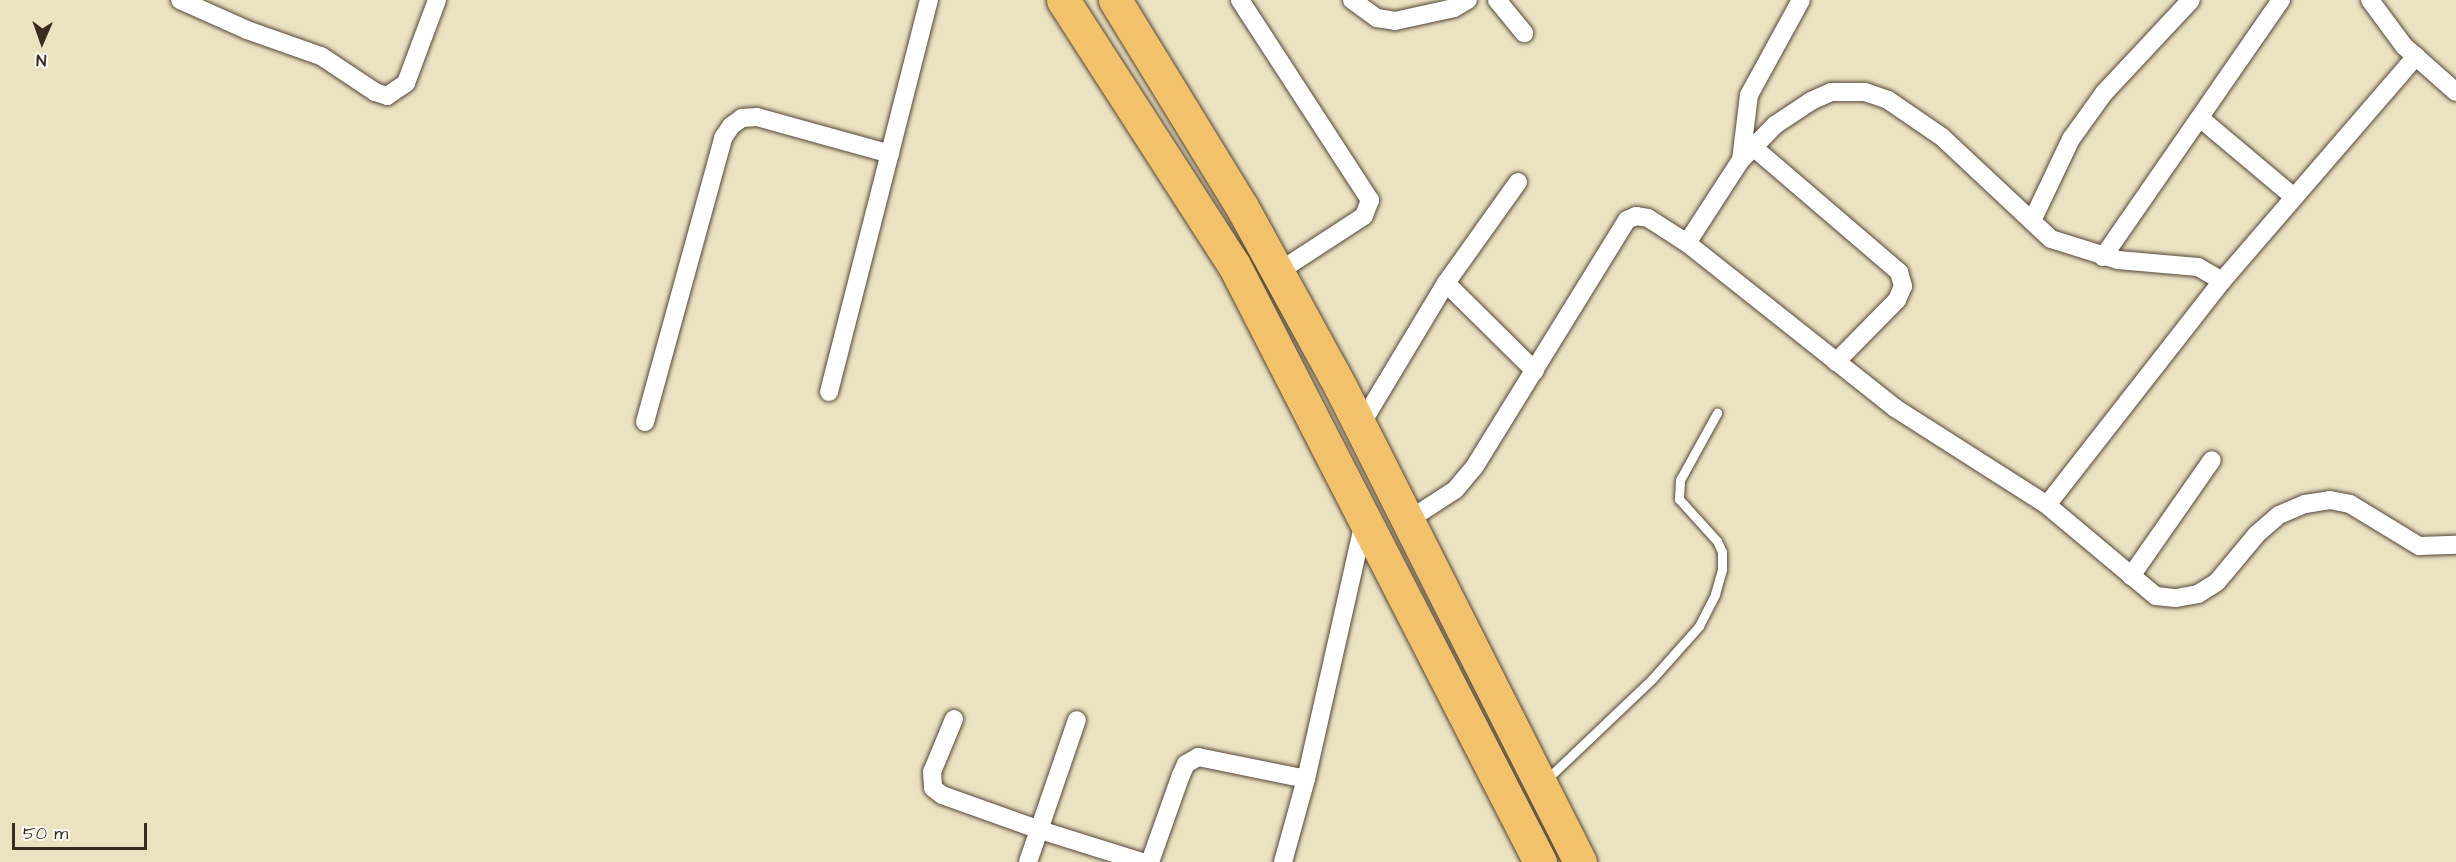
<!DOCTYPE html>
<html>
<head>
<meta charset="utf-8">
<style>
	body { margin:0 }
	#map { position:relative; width:2456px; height:862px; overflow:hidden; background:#ebe2c2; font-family:"Architects Daughter",sans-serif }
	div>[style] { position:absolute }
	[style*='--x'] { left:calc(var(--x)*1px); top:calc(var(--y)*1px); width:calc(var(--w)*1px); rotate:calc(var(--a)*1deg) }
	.roads { filter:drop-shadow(0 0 2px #554637) drop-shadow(0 0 2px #554637) }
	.lane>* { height:9px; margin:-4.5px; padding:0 4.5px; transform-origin:4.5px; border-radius:4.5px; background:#fff }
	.street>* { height:18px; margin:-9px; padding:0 9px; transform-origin:9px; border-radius:9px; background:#fff }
	.highway>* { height:33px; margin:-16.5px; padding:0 16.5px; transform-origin:16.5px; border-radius:16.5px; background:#f2c26a }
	span { translate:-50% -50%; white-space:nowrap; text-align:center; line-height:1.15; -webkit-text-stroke:4.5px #fdfcf7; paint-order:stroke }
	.north { position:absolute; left:12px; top:12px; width:60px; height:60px; -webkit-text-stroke:4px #fdfcf7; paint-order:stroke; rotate:182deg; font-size:16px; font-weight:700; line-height:24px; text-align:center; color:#3b2a1e }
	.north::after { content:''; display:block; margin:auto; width:21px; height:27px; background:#3b2a1e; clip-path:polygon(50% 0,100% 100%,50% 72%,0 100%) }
	.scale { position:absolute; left:12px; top:823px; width:135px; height:27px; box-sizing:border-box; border:3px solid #3b2a1e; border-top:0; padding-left:8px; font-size:18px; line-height:21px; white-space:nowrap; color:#3b2a1e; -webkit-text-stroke:4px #fdfcf7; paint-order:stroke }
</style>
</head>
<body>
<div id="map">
	<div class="roads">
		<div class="lane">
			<div style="--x:1546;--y:780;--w:146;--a:-43.6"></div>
			<div style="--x:1652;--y:679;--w:71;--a:-48.4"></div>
			<div style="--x:1699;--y:626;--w:36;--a:-63"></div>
			<div style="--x:1715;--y:594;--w:26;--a:-74"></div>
			<div style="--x:1722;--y:569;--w:17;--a:-90"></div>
			<div style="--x:1722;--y:552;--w:12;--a:-114"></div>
			<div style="--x:1717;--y:541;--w:57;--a:-132.1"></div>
			<div style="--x:1679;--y:499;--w:19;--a:-87"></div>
			<div style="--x:1680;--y:480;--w:77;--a:-61.1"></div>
		</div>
		<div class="street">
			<div style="--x:180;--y:0;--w:73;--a:24.1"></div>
			<div style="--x:247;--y:30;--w:78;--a:19.4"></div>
			<div style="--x:321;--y:56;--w:65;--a:33.7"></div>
			<div style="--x:375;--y:92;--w:13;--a:18"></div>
			<div style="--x:387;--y:96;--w:23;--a:-34"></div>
			<div style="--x:406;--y:83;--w:89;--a:-69.5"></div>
			<div style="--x:1240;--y:0;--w:239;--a:57"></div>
			<div style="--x:1370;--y:200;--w:17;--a:111"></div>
			<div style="--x:1364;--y:216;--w:103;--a:146.9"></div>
			<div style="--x:1352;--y:0;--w:31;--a:36"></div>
			<div style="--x:1377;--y:18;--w:18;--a:9"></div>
			<div style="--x:1395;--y:21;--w:60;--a:-12.4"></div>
			<div style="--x:1454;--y:8;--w:16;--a:-30"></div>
			<div style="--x:1497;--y:0;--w:43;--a:50.7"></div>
			<div style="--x:2370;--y:0;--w:57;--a:53.5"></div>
			<div style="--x:2404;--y:46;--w:69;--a:41.5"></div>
			<div style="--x:2201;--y:119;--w:121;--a:40"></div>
			<div style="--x:1752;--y:146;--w:194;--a:40.6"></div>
			<div style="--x:1899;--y:272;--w:15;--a:74"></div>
			<div style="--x:1903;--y:286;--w:15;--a:113"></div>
			<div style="--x:1897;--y:300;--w:87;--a:134.5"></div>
			<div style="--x:1741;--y:160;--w:49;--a:-45.8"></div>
			<div style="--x:1775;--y:125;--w:43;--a:-33.7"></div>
			<div style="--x:1811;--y:101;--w:22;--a:-24"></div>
			<div style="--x:1831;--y:92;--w:34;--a:0"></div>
			<div style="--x:1865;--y:92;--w:24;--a:19"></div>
			<div style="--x:1888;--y:100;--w:65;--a:34.4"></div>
			<div style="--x:1942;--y:137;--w:149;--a:43.1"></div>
			<div style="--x:2051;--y:239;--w:70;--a:17.4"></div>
			<div style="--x:2118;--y:260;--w:80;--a:5"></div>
			<div style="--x:2198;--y:267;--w:28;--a:30"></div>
			<div style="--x:2032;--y:221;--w:91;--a:-64.6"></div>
			<div style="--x:2071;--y:139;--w:57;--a:-54.3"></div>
			<div style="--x:2104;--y:93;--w:127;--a:-46.9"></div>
			<div style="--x:1687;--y:243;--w:265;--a:38.4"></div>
			<div style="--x:1895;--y:408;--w:180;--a:32.5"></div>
			<div style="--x:2047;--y:505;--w:142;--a:39.9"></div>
			<div style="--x:2156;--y:596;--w:20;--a:6"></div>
			<div style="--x:2176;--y:598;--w:22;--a:-10"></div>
			<div style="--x:2198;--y:594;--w:22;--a:-32"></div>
			<div style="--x:2217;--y:582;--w:62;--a:-50.2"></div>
			<div style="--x:2257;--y:534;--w:29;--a:-41"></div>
			<div style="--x:2279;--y:515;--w:28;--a:-23"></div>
			<div style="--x:2305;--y:504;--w:25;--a:-9"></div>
			<div style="--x:2330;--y:500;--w:20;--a:11"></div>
			<div style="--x:2350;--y:504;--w:81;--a:31.3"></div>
			<div style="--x:2419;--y:546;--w:37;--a:-2"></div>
			<div style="--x:2103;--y:257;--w:313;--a:-55.3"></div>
			<div style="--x:1446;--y:283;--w:125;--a:44.7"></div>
			<div style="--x:829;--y:392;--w:405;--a:-75.7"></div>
			<div style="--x:645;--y:422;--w:295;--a:-74.6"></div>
			<div style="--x:723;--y:138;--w:14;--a:-56"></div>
			<div style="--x:731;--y:126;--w:14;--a:-36"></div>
			<div style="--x:742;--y:118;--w:15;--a:-4"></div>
			<div style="--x:757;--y:117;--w:138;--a:15.5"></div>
			<div style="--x:1360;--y:426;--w:167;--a:-59"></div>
			<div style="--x:1446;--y:283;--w:124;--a:-54.5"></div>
			<div style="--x:2047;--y:505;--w:284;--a:-52"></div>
			<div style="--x:2222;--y:281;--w:297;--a:-49.2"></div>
			<div style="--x:1407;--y:521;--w:57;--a:-32.9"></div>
			<div style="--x:1455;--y:490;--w:31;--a:-50"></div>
			<div style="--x:1475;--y:466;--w:289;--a:-58.3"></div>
			<div style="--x:1627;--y:220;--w:10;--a:-24"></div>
			<div style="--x:1636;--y:216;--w:12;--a:9"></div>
			<div style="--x:1648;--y:218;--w:46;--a:32.7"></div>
			<div style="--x:1687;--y:243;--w:99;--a:-57"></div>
			<div style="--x:1741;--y:160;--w:65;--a:-83"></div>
			<div style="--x:1749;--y:95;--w:108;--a:-61.3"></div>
			<div style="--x:2131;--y:576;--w:141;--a:-55.1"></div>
			<div style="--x:954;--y:719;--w:57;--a:112.5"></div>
			<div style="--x:932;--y:772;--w:16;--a:86"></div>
			<div style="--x:933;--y:788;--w:11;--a:38"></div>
			<div style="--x:942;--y:795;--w:104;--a:19.7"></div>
			<div style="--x:1040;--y:830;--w:107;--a:17.4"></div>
			<div style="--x:1028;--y:862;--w:150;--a:-71"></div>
			<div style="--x:1150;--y:862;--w:92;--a:-70.4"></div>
			<div style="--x:1181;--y:775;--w:12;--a:-66"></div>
			<div style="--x:1186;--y:764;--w:14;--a:-30"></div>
			<div style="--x:1198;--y:757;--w:110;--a:11.5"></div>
			<div style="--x:1283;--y:862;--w:86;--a:-74.5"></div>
			<div style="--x:1306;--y:779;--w:264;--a:-77.3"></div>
		</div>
		<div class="highway">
			<div style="--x:1063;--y:0;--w:315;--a:57.2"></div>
			<div style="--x:1234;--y:265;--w:671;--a:62.86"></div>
			<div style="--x:1115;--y:0;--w:243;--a:58.5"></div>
			<div style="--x:1242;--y:207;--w:206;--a:61.3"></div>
			<div style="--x:1341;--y:388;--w:531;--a:63.24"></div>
		</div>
	</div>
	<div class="north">N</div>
	<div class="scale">50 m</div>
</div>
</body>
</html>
